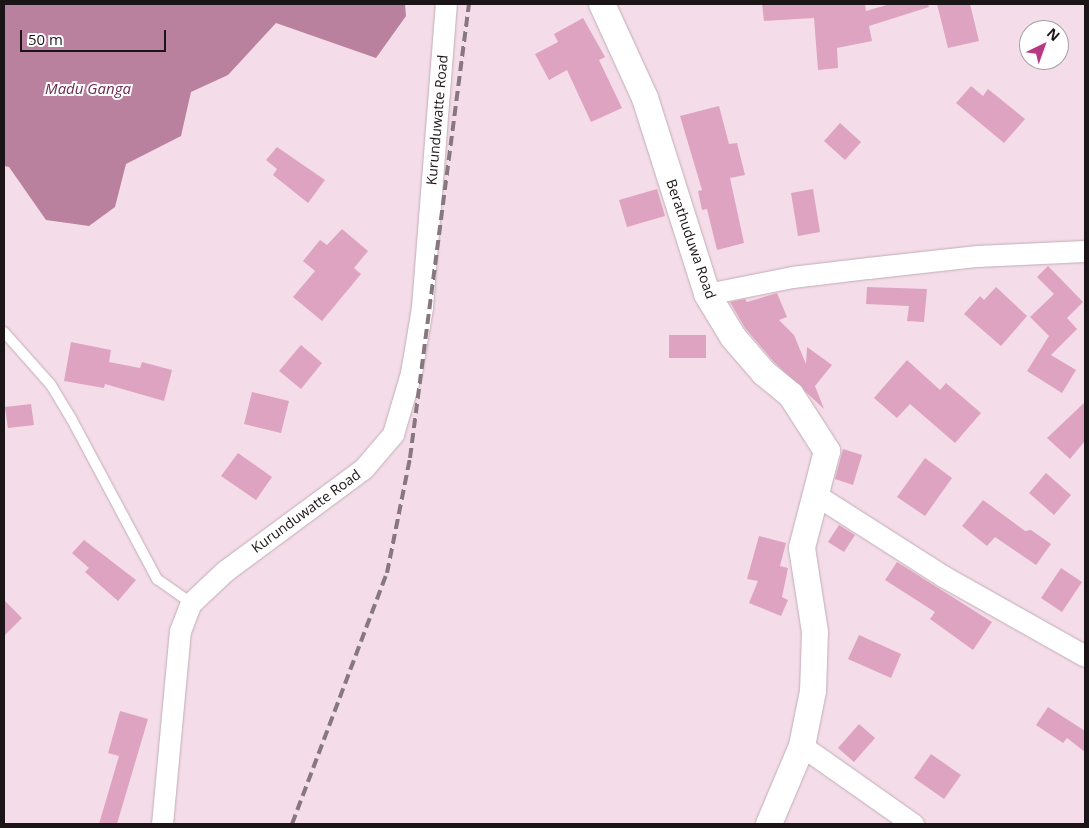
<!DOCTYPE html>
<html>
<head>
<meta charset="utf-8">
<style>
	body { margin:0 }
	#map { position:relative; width:1089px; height:828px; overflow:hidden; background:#f4dde8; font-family:"Open Sans",sans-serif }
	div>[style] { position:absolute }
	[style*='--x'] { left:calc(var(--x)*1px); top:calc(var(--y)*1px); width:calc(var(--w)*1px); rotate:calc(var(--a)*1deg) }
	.water>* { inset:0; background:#ba819e }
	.building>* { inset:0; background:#dea3c0 }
	.roads { filter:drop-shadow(0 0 1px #c2acb6) drop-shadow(0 0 1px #c2acb6) }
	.service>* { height:10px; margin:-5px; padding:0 5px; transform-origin:5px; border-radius:5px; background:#fff }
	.minor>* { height:21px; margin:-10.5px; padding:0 10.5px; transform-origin:10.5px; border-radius:10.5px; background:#fff }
	.tertiary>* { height:26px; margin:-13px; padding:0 13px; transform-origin:13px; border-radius:13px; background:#fff }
	.rail>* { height:4px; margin-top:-2px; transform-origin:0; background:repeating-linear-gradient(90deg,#86787e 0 10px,transparent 0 15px) }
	span { translate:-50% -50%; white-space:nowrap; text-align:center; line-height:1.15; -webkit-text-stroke:4px #fff; paint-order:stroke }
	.street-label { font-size:14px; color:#1c1518 }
	.water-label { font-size:15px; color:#6e2950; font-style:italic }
	.frame { position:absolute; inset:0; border:5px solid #1c1518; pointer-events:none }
	.north { position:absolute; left:1019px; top:20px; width:50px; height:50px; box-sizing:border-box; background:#fff; border:1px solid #a4a1a3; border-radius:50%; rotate:42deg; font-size:14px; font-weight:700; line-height:20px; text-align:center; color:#1c1518 }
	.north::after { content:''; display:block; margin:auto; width:18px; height:22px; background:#b73884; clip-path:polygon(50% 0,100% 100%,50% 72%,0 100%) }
	.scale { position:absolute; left:20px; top:30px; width:146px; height:22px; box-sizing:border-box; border:2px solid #1c1518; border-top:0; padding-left:6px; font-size:15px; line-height:18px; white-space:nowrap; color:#1c1518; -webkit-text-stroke:4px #fff; paint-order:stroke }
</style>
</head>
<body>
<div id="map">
	<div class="water">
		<div style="clip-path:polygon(4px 4px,405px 4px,406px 16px,376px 58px,276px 23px,228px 75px,191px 92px,181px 136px,126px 164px,115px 207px,89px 226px,46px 220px,9px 167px,4px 166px)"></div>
	</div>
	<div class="building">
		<div style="clip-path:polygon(762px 4px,865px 4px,866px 11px,890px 4px,928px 4px,929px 7px,869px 26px,872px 41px,837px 48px,838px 68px,818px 70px,814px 18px,764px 21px)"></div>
		<div style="clip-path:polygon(937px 4px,970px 4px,979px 41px,948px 48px)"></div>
		<div style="clip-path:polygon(583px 18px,605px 57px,599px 60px,622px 108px,591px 122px,567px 70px,549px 80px,535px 54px,558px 42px,554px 34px)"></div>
		<div style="clip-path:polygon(971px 86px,983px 96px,988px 89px,1025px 119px,1004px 143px,956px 103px)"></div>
		<div style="clip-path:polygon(719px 106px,729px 144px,737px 143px,745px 175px,730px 178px,744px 243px,717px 250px,707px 209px,702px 210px,698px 191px,702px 190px,680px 116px)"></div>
		<div style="clip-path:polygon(840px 123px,861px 142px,845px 160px,824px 141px)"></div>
		<div style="clip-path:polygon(277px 147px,325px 180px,308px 203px,273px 175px,277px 169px,266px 160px)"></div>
		<div style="clip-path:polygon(657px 189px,665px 216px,627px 227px,619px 200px)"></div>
		<div style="clip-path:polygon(813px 189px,820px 232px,798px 236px,791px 193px)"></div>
		<div style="clip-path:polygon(342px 229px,368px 251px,354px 268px,361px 274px,322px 321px,293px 297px,315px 271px,303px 261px,320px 240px,327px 245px)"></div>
		<div style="clip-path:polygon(1048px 266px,1083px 302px,1067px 318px,1077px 329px,1051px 355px,1076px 370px,1062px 393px,1027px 371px,1049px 336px,1030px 317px,1054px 294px,1037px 277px)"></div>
		<div style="clip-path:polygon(867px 287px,927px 289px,924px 322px,907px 321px,909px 306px,866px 304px)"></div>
		<div style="clip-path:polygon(996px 287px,1027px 316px,1001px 346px,964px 314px,980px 296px,984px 300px)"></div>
		<div style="clip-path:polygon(777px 293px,787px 317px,779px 320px,794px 335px,806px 364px,807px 347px,832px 365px,815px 386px,824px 409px,774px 362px,745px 328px,730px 302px,745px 299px,747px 302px)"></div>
		<div style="clip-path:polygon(669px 335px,706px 335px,706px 358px,669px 358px)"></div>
		<div style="clip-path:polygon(71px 342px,111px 350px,109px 362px,140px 368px,142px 362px,172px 370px,164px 401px,105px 384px,104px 388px,64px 381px)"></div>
		<div style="clip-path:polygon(301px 345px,322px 363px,301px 389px,279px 371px)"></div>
		<div style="clip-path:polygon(907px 360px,940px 390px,946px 383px,981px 413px,955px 443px,910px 404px,897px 418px,874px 398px)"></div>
		<div style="clip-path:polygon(252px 392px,289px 401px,281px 433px,244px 424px)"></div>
		<div style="clip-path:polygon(1085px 402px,1085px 441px,1070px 459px,1047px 438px)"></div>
		<div style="clip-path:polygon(31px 404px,34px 425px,8px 428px,5px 407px)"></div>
		<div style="clip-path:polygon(843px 449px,862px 455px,853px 485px,835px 479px)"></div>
		<div style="clip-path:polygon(238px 453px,272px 477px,256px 500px,221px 476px)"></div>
		<div style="clip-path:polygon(925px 458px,952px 478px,925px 516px,897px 497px)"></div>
		<div style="clip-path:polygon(1046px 473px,1071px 495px,1054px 515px,1029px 493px)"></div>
		<div style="clip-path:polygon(983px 500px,1025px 531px,1031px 530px,1051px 544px,1036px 565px,995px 537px,987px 546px,962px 526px)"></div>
		<div style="clip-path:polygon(839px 525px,855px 535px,844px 552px,828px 542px)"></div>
		<div style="clip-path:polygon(759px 536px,786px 543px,780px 566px,788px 568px,782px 597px,788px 600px,781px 616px,749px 603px,758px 581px,747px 579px)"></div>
		<div style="clip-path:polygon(84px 540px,136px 580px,118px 601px,85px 572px,89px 568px,72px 553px)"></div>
		<div style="clip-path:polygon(897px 562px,992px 622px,973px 650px,930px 619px,935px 612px,885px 580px)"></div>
		<div style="clip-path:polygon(1061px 568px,1082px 582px,1062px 612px,1041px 598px)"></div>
		<div style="clip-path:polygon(4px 600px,22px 618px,4px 636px)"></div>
		<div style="clip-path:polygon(859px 635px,901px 654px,891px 678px,848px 659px)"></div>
		<div style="clip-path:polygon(1048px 707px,1085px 731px,1085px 752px,1067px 738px,1063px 743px,1036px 725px)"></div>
		<div style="clip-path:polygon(120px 711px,148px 719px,117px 824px,99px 824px,119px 756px,108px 753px)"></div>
		<div style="clip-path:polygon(859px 724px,875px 738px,854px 762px,838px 748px)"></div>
		<div style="clip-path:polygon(931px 754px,961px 775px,944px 799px,914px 778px)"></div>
	</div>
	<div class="roads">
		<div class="service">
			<div style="--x:4;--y:332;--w:71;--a:48.4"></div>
			<div style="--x:51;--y:385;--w:39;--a:59"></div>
			<div style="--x:71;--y:418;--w:183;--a:61.9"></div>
			<div style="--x:157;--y:579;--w:42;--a:35.2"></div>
		</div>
		<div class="minor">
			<div style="--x:707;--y:294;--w:87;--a:-11.3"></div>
			<div style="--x:792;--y:277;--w:77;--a:-6.8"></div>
			<div style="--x:868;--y:268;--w:110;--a:-6.3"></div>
			<div style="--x:977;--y:256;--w:108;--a:-2.7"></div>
			<div style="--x:816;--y:495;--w:151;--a:32.5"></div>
			<div style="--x:943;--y:576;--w:163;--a:29.4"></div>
			<div style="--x:802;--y:746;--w:136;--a:35.1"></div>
			<div style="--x:162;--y:824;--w:194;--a:-84.7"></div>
			<div style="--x:180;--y:631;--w:30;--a:-69"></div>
			<div style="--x:191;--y:603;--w:47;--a:-43.3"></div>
			<div style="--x:225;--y:571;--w:173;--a:-36.5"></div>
			<div style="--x:364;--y:468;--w:45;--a:-49.5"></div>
			<div style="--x:393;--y:434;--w:64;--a:-73.6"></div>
			<div style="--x:411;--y:373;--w:67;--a:-80.5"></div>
			<div style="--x:422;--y:307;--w:304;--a:-85.5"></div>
		</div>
		<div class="tertiary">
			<div style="--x:602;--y:4;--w:103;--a:65.4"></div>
			<div style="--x:645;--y:98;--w:206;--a:72.4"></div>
			<div style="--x:707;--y:294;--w:50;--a:58.8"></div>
			<div style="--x:733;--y:337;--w:48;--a:49.3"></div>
			<div style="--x:764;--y:373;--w:35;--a:39"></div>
			<div style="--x:791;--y:395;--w:67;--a:57.3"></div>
			<div style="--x:827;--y:451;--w:100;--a:104.5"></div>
			<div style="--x:802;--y:548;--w:85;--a:81.2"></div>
			<div style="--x:815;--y:632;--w:59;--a:91.9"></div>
			<div style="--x:813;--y:691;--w:56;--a:101.3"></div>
			<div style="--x:802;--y:746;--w:85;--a:112.9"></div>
		</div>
	</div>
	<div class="rail">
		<div style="--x:292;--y:824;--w:268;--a:-69.3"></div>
		<div style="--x:387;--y:573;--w:117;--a:-78.7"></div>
		<div style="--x:410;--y:458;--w:458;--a:-82.6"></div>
	</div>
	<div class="street-label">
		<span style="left:437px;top:120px;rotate:-85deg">Kurunduwatte Road</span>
		<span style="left:691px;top:239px;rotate:71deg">Berathuduwa Road</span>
		<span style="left:306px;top:511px;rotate:-36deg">Kurunduwatte Road</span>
	</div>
	<div class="water-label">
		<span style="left:88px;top:89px">Madu Ganga</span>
	</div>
	<div class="frame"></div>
	<div class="north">N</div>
	<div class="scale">50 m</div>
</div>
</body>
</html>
